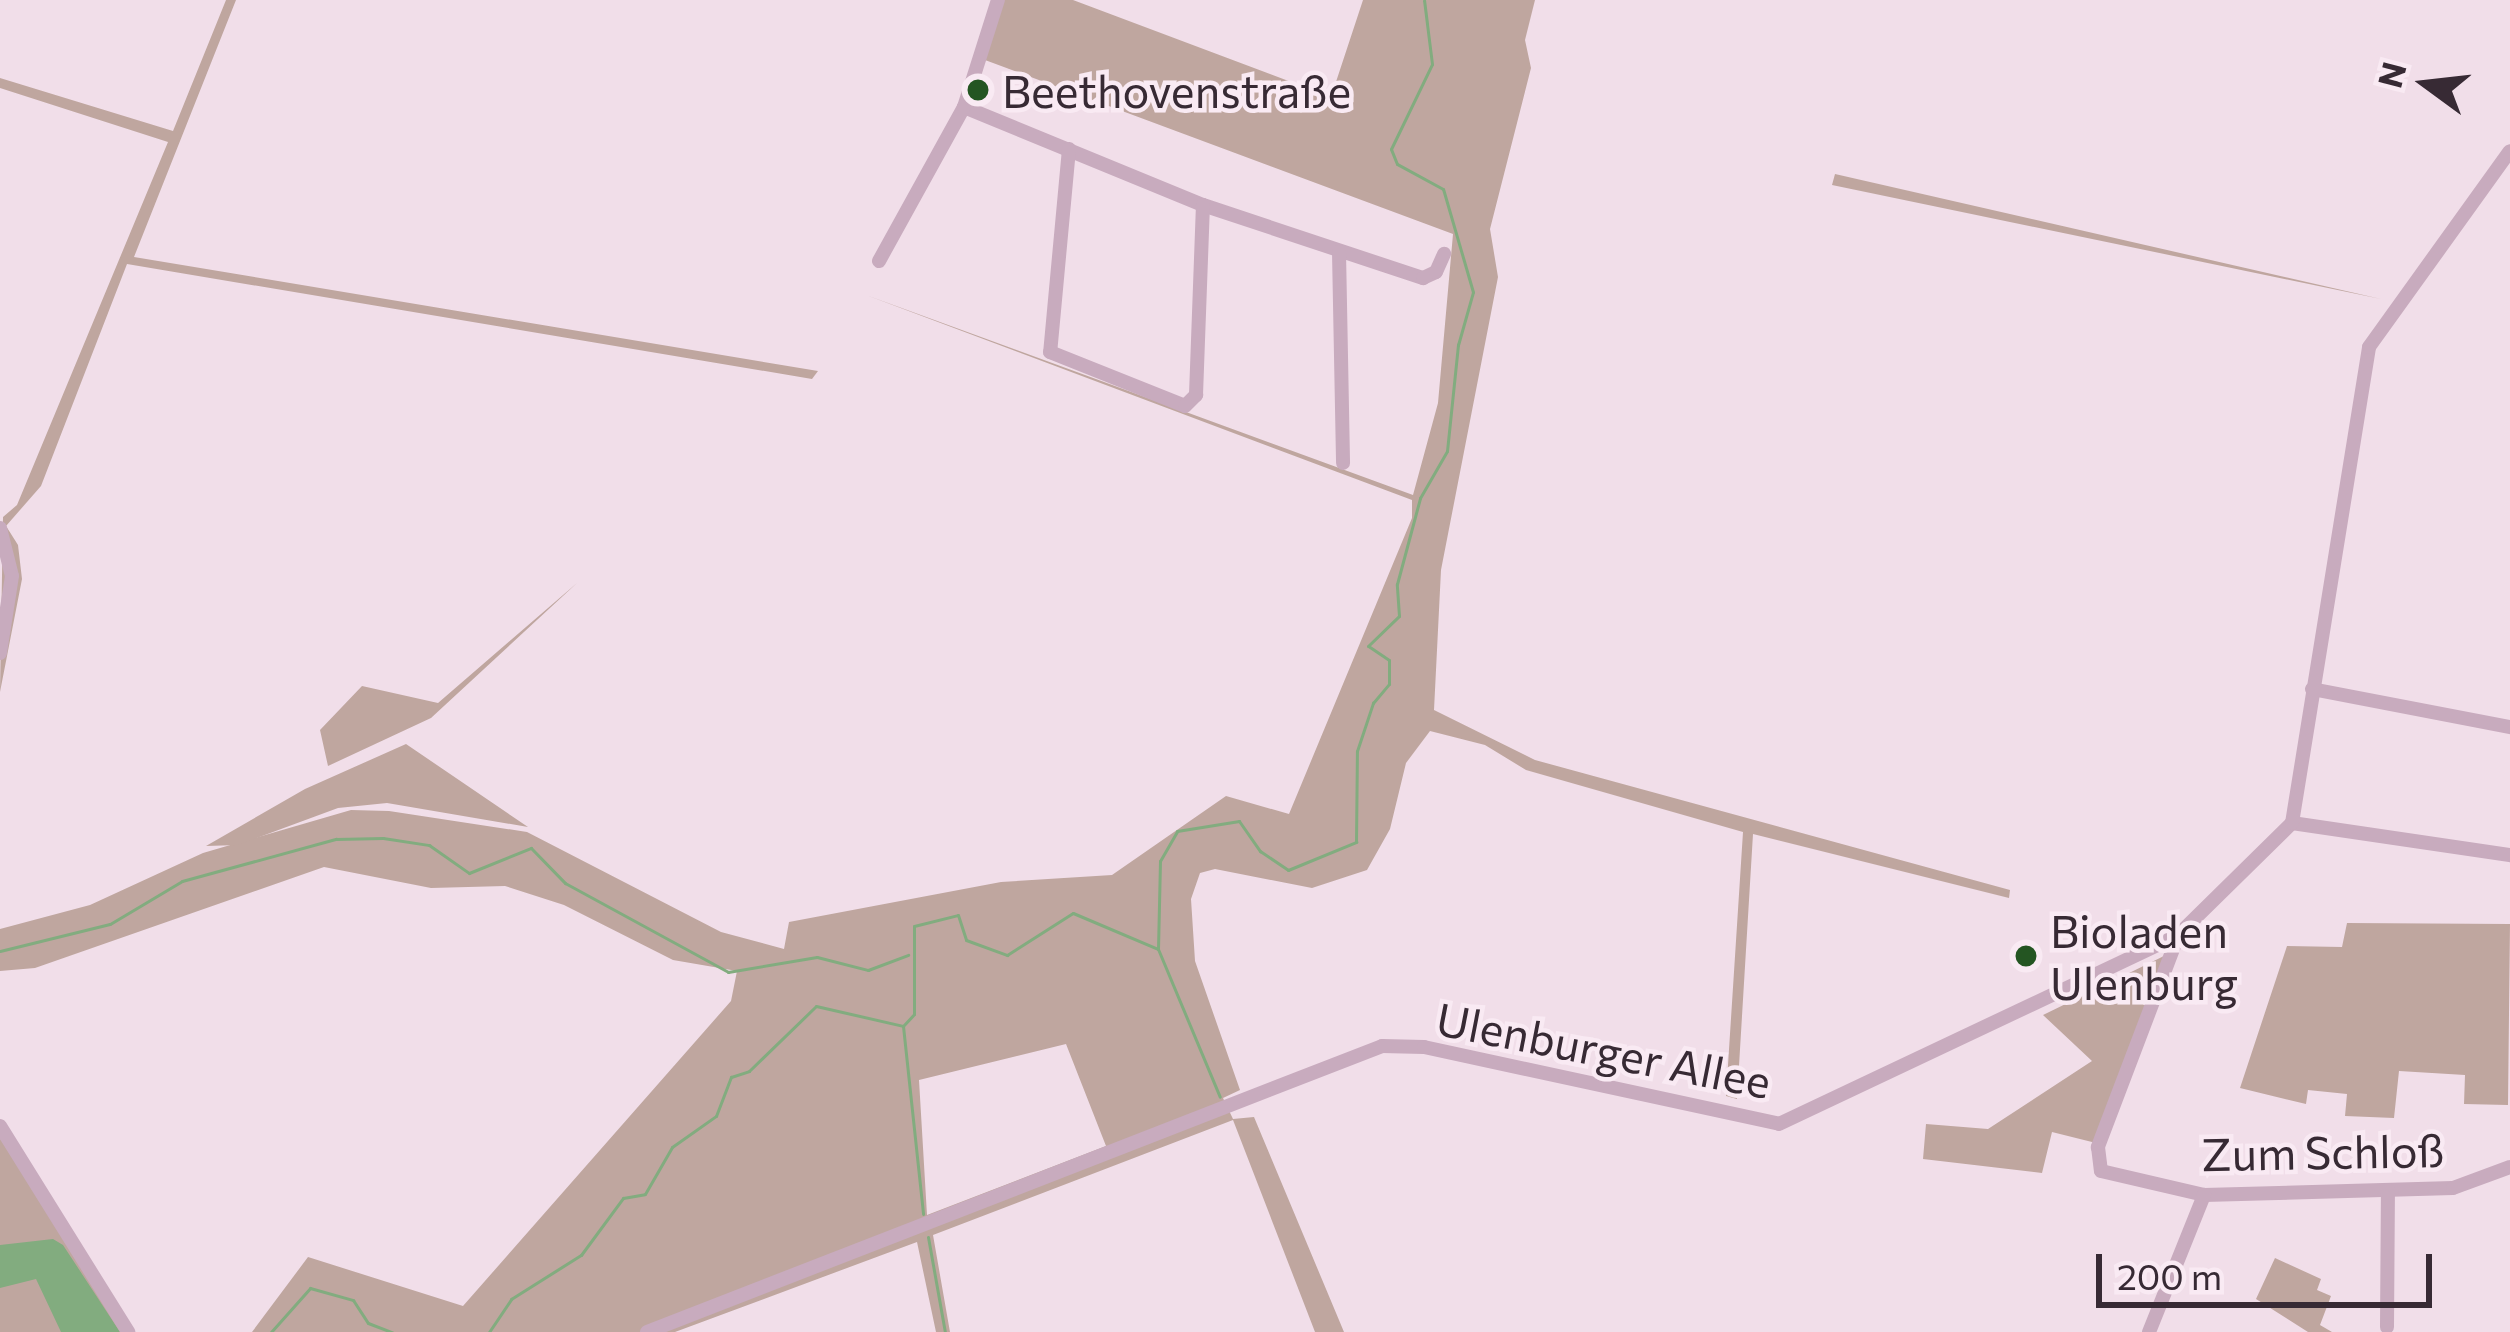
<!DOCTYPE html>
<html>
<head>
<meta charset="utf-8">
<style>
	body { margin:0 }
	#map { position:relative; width:2510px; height:1332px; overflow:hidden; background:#f1dee9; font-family:Commissioner,sans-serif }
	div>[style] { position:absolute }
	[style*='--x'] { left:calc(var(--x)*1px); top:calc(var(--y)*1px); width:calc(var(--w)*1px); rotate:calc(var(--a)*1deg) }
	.green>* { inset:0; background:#bfa69f }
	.water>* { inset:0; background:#82ac7f }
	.stream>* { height:3px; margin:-1.5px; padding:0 1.5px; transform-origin:1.5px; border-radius:1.5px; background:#82ac7f }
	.minor>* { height:14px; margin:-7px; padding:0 7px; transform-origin:7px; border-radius:7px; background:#c8abbe }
	.dots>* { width:33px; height:33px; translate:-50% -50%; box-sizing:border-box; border:6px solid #f9eaf3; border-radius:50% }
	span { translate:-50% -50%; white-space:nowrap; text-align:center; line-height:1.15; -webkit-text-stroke:9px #f9eaf3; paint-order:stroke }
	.poi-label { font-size:45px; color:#372a34 }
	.left { translate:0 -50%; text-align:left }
	.street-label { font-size:45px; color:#372a34 }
	.north { position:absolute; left:2366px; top:24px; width:120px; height:120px; -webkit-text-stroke:9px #f9eaf3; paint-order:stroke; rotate:285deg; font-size:33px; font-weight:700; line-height:48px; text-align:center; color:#372a34 }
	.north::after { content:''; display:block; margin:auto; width:42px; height:54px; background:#372a34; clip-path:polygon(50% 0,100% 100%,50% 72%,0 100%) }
	.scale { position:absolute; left:2096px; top:1254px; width:336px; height:54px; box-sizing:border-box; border:6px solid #372a34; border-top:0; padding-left:15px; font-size:36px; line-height:42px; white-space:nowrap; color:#372a34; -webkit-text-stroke:9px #f9eaf3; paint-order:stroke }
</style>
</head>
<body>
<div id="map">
	<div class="green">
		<div style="clip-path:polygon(226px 0,236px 0,134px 257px,818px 371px,812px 379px,127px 264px,41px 486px,6px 526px,18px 545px,22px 579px,0 692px,3px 517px,17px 505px,168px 142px,0 88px,0 78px,173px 131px)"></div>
		<div style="clip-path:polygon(evenodd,1004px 0,1073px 0,1331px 97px,1363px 0,1535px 0,1525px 40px,1531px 68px,1490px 229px,1498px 277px,1441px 570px,1434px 710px,1535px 760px,2010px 890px,2009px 898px,1753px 834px,1737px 1099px,1726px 1096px,1743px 832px,1526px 770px,1485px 745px,1430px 731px,1406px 763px,1390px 829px,1367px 870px,1312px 888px,1215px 869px,1200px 873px,1191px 899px,1195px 961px,1240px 1090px,1223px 1098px,1233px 1119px,1254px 1117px,1344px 1332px,1315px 1332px,1233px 1120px,933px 1235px,950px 1332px,936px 1332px,917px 1242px,675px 1332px,252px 1332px,308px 1257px,463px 1306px,731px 1001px,737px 971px,673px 960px,564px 905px,505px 886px,431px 888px,324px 867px,35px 968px,0 971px,0 929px,90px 905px,203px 853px,351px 810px,389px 811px,527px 832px,721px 932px,784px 949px,789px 922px,1001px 882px,1112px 875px,1226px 796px,1289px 814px,1412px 518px,1412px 500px,866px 295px,1413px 495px,1438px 403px,1453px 234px,985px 60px,1004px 0,1066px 1044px,1106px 1146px,927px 1215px,919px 1080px,1066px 1044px)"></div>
		<div style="clip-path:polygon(1835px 174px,2381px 299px,1832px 185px)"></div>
		<div style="clip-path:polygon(577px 583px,431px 718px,328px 766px,320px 730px,362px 686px,438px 703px)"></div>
		<div style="clip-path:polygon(406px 744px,528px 827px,387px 803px,338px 808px,238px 845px,206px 846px,305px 789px)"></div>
		<div style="clip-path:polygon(2347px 923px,2510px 924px,2508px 1105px,2464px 1104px,2465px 1075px,2399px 1071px,2394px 1118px,2345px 1116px,2347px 1094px,2308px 1090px,2306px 1104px,2240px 1088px,2287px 946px,2342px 947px)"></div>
		<div style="clip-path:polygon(2166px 955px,2096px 1143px,2052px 1132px,2042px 1173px,1923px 1159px,1926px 1124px,1988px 1129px,2092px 1061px,2043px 1015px)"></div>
		<div style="clip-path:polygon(0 1138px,123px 1332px,0 1332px)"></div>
		<div style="clip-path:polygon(2275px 1258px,2321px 1279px,2317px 1290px,2331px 1296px,2320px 1325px,2332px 1332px,2308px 1332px,2256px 1299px)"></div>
	</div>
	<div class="water">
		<div style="clip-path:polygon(53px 1239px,63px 1245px,120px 1332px,61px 1332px,36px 1279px,0 1288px,0 1245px)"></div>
	</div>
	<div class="stream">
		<div style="--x:1158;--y:949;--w:160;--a:67.3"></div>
		<div style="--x:0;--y:951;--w:113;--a:-13.8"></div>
		<div style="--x:110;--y:924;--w:84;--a:-30.8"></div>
		<div style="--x:182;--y:881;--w:160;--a:-15.3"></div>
		<div style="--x:336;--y:839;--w:47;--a:-1.2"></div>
		<div style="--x:383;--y:838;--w:47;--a:8.7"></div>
		<div style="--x:429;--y:845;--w:49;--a:35"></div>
		<div style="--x:469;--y:873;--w:67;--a:-22"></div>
		<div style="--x:531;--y:848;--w:49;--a:45.8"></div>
		<div style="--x:565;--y:883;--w:186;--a:28.6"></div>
		<div style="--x:728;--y:972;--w:90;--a:-9.6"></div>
		<div style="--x:817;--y:957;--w:53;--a:14.3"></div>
		<div style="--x:868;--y:970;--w:43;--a:-20.6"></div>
		<div style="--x:903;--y:1026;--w:189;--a:83.9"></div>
		<div style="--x:928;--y:1237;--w:97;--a:79.9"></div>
		<div style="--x:271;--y:1332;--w:59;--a:-48.4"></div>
		<div style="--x:310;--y:1288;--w:45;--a:15.6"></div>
		<div style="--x:353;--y:1300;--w:27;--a:57"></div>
		<div style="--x:368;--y:1323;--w:26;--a:21"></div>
		<div style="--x:489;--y:1332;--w:40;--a:-56"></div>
		<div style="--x:511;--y:1299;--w:83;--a:-32.2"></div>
		<div style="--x:581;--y:1255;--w:71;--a:-53.6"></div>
		<div style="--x:623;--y:1198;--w:22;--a:-10"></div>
		<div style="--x:645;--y:1194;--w:54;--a:-60.1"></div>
		<div style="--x:672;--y:1147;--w:54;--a:-35.2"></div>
		<div style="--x:716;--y:1116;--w:42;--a:-69"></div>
		<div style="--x:731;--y:1077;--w:19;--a:-18"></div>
		<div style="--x:749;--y:1071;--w:93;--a:-44.1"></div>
		<div style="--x:816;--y:1006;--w:89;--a:12.9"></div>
		<div style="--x:903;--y:1026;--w:16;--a:-47"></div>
		<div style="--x:914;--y:1014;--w:88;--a:-90"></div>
		<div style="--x:914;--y:926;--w:45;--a:-14"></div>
		<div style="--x:958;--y:915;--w:26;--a:72"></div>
		<div style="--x:966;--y:940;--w:44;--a:20.1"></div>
		<div style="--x:1007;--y:955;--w:78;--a:-32.5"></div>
		<div style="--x:1073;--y:913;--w:92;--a:23"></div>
		<div style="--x:1158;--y:949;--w:88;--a:-88.7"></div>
		<div style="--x:1160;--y:861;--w:34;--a:-60"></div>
		<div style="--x:1177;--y:831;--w:63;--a:-9.2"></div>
		<div style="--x:1239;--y:821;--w:37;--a:55"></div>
		<div style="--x:1260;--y:851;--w:34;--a:34"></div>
		<div style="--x:1288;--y:870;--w:74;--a:-22.4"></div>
		<div style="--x:1356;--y:842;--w:91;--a:-89.4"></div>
		<div style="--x:1357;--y:751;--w:51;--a:-71.6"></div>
		<div style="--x:1373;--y:703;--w:25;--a:-50"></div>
		<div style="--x:1389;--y:684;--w:24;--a:-90"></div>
		<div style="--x:1389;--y:660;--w:25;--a:-146"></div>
		<div style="--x:1368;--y:646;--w:43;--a:-44.1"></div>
		<div style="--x:1399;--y:616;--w:32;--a:-94"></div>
		<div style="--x:1397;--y:584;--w:89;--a:-75"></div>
		<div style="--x:1420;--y:498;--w:54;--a:-60.1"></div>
		<div style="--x:1447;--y:451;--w:107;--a:-84.1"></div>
		<div style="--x:1458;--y:345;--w:55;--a:-74.2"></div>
		<div style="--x:1473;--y:292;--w:107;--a:-106.2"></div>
		<div style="--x:1443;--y:189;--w:52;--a:-151.5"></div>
		<div style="--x:1397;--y:164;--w:16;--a:-112"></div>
		<div style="--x:1391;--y:149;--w:94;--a:-64.2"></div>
		<div style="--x:1432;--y:64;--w:64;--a:-97.1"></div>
	</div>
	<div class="minor">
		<div style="--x:964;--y:107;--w:258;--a:22.3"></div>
		<div style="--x:1203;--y:205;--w:232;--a:18.4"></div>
		<div style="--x:1423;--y:278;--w:14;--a:-25"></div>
		<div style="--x:1436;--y:272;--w:20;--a:-66"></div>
		<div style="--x:1069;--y:149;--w:204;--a:95.3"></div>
		<div style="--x:1050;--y:352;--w:145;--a:21.8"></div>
		<div style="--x:1185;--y:406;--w:16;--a:-45"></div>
		<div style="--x:1196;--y:395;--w:190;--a:-87.9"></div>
		<div style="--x:1339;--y:252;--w:211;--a:88.9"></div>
		<div style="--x:879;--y:261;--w:176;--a:-61.1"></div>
		<div style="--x:964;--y:107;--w:112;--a:-72.4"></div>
		<div style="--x:0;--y:528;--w:49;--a:76"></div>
		<div style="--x:12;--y:576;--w:78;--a:98.9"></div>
		<div style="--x:2312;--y:689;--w:202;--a:10.9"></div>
		<div style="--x:2292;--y:823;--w:220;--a:8.4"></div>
		<div style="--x:2178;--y:936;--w:226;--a:110.8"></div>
		<div style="--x:2098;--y:1147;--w:24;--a:83"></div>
		<div style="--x:2101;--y:1171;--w:106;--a:13.1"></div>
		<div style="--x:2204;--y:1195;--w:249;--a:-1.6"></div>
		<div style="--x:2453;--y:1188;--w:61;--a:-20.2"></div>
		<div style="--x:0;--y:1126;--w:243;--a:58.1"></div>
		<div style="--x:2387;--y:1327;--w:137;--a:-89.6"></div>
		<div style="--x:647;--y:1332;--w:789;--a:-21.26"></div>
		<div style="--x:1382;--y:1046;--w:42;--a:1.4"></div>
		<div style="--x:1424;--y:1047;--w:363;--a:12.2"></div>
		<div style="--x:1779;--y:1124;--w:441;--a:-25.3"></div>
		<div style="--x:2178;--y:935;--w:160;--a:-44.5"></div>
		<div style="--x:2292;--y:823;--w:482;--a:-80.8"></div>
		<div style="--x:2369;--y:347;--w:241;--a:-54.3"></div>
		<div style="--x:2149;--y:1332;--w:148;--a:-68.1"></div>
	</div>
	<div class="dots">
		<div style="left:978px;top:90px;background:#245522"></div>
		<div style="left:2026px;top:956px;background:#245522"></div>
	</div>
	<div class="poi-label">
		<span class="left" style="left:1002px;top:90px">Beethovenstraße</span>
		<span class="left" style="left:2050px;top:956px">Bioladen<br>Ulenburg</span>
	</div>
	<div class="street-label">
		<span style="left:1604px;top:1049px;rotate:11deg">Ulenburger Allee</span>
		<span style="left:2323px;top:1151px;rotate:-1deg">Zum Schloß</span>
	</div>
	<div class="north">N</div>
	<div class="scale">200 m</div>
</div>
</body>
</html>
